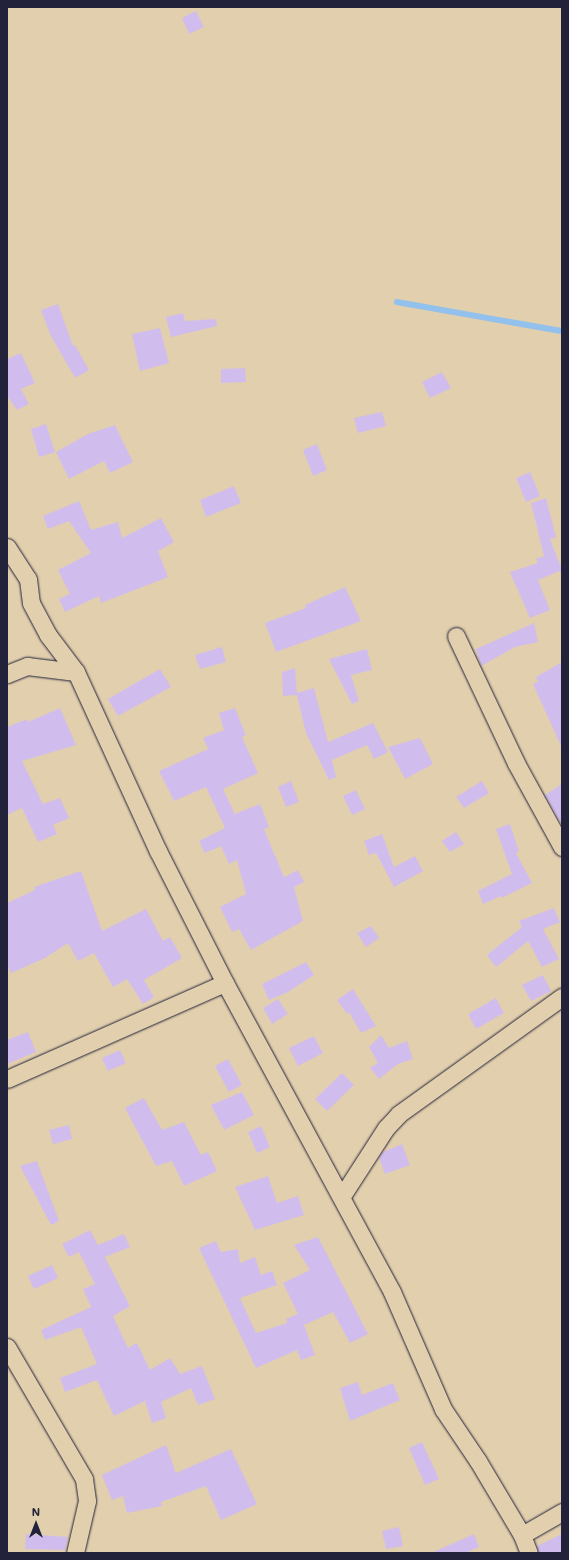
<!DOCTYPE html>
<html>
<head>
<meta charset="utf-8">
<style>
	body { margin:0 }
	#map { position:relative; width:569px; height:1560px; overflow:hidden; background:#e2cfad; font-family:Mali,sans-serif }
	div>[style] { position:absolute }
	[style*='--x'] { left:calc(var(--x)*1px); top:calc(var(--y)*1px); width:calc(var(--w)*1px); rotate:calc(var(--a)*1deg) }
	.stream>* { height:5.5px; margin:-2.75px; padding:0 2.75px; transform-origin:2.75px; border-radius:2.75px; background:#91c1ec }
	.building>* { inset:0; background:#d1bded }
	.roads { filter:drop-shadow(0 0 1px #22223b) drop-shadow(0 0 1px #22223b) }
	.street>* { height:17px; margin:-8.5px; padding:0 8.5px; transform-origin:8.5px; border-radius:8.5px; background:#e2cfad }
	span { translate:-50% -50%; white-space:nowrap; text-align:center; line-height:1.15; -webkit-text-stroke:3px #e2cfad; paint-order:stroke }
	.frame { position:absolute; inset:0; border:8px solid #22223b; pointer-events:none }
	.north { position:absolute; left:16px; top:1504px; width:40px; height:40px; -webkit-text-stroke:3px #e2cfad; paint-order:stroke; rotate:0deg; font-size:11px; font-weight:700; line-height:16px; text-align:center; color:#22223b }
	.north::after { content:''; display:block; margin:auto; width:14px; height:18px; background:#22223b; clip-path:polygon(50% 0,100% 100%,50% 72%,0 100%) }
</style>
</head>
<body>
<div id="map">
	<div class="stream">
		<div style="--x:397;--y:302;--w:168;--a:10"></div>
	</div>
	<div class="building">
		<div style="clip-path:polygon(196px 11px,204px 27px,189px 34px,182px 18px)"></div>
		<div style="clip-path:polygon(58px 304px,73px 346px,75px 345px,89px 370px,75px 378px,51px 336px,41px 310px)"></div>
		<div style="clip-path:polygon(183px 313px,185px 321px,216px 319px,217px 326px,171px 337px,166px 317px)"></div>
		<div style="clip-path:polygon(160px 328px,169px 363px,140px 371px,132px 334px)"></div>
		<div style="clip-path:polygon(21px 353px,35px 383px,21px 389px,29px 404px,17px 410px,7px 396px,7px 359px)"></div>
		<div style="clip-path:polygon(245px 368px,246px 382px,221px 383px,221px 369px)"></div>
		<div style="clip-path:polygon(442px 372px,451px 388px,430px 398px,422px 382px)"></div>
		<div style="clip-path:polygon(382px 412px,386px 426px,358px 433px,354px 418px)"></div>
		<div style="clip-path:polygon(46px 424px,55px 452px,39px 457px,31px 429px)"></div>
		<div style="clip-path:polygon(115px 425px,133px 462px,110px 473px,104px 461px,69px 479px,56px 452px,88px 434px)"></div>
		<div style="clip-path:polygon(317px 444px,327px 470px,313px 476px,303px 450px)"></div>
		<div style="clip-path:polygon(530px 472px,540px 496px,526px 502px,516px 478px)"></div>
		<div style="clip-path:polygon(234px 486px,241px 503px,206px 517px,200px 500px)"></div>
		<div style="clip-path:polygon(546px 498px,556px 537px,550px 539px,562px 570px,538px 580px,550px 610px,530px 618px,510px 572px,538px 563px,536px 559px,544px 556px,531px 503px)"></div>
		<div style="clip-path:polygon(79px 501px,91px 530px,118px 522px,122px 538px,161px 518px,174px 542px,158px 551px,168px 577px,101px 603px,99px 596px,65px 612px,59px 599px,70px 594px,58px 570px,91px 553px,69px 521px,48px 529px,43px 516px)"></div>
		<div style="clip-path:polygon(345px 587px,361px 621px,276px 652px,265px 623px,306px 608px,305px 605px)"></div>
		<div style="clip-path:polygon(534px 623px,538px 642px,515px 647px,481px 666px,476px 649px)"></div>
		<div style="clip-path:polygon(222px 647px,226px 662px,200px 669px,195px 655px)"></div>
		<div style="clip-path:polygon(367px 649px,372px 670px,351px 675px,359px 701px,352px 704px,329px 659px)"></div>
		<div style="clip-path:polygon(562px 662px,562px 748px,533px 684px,538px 682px,536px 677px)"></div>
		<div style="clip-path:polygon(295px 668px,297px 693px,314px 688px,328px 742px,373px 723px,388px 752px,374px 759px,367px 745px,332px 760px,336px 777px,329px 780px,306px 733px,297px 695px,283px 696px,282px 672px)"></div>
		<div style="clip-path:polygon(160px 669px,171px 687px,118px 716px,108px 699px)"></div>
		<div style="clip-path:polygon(60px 708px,76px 745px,22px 761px,43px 804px,60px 798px,69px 818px,53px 825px,57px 834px,38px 842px,22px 808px,7px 815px,7px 727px,27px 719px,28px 722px)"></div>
		<div style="clip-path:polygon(235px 708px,246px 735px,242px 737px,258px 773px,223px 789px,235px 814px,260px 804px,269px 827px,264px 829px,284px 877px,298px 870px,304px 882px,294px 887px,303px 921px,251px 950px,239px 929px,232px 932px,220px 907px,246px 894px,237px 860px,229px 864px,221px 846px,205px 853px,199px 841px,225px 828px,206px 787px,174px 801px,159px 771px,208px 749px,203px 738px,224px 730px,219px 713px)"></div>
		<div style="clip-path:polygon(420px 738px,433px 764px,405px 779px,388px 747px)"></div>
		<div style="clip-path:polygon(291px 781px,299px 802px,286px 807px,278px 787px)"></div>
		<div style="clip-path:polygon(482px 781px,489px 793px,464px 808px,456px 797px)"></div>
		<div style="clip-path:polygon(562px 784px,562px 825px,545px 795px)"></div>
		<div style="clip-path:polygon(356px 790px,365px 809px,352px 815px,343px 796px)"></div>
		<div style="clip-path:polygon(510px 824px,519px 851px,516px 853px,532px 883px,502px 898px,501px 896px,483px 904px,478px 891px,512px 874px,496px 829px)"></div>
		<div style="clip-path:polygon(456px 832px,464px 844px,450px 852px,442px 841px)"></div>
		<div style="clip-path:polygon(382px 834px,394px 867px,415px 856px,423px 871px,394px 887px,376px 853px,369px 855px,364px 841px)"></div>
		<div style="clip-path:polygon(81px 871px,102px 931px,146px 909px,163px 941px,170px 937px,182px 958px,144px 980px,154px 997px,143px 1004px,127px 979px,113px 987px,94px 953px,78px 961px,68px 943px,45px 958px,11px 973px,7px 965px,7px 903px,35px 890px,34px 887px)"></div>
		<div style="clip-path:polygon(554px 908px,560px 922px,543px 929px,559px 959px,542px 967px,528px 941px,496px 967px,487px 955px,522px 927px,519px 921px)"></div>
		<div style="clip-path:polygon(371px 926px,379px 938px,366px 947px,357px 933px)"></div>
		<div style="clip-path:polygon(306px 962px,314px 975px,288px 992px,269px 1000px,262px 984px)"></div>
		<div style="clip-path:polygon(543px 975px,551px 991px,531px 1001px,522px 985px)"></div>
		<div style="clip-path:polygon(353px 989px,376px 1026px,361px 1033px,349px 1012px,347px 1014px,337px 1000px)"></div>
		<div style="clip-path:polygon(496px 998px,504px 1013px,476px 1029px,468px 1014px)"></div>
		<div style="clip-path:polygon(278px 999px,288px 1014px,272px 1024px,263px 1008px)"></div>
		<div style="clip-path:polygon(28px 1032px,36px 1052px,7px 1064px,7px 1040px)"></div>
		<div style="clip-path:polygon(381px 1035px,389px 1048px,407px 1041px,413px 1059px,398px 1064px,379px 1079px,370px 1068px,378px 1063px,369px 1047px)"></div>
		<div style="clip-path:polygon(314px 1036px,323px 1053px,298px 1066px,289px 1048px)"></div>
		<div style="clip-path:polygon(120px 1050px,126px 1063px,108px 1071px,102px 1058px)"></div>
		<div style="clip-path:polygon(228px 1059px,242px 1085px,229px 1092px,215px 1066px)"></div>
		<div style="clip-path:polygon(342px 1073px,354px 1085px,327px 1111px,315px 1099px)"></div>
		<div style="clip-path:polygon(242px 1092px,254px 1115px,224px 1130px,211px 1105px)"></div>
		<div style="clip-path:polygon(144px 1098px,162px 1130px,184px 1122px,201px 1155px,208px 1152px,217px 1171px,184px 1186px,172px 1161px,156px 1166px,125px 1108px)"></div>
		<div style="clip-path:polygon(69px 1125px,72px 1139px,53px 1144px,49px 1130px)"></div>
		<div style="clip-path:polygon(261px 1126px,270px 1147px,257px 1153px,248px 1132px)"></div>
		<div style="clip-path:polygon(402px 1144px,410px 1165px,385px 1174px,379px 1158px,383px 1152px)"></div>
		<div style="clip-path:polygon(37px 1161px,59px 1221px,51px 1225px,20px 1166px)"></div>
		<div style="clip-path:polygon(268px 1176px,277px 1203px,298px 1196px,304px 1215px,255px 1230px,235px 1187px)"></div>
		<div style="clip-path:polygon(90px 1230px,98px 1245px,124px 1234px,130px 1247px,105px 1257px,130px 1306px,113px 1316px,128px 1348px,137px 1343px,150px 1370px,170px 1358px,180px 1374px,202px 1366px,215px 1399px,198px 1405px,191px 1388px,161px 1402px,166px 1418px,152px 1423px,145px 1401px,114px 1416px,97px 1380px,65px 1392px,60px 1378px,97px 1364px,81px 1327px,45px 1340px,41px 1330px,91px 1307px,83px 1289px,95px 1284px,79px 1252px,69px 1257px,62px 1244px)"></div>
		<div style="clip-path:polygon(318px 1237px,368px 1334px,350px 1343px,333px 1312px,304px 1325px,315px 1355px,301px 1360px,297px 1350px,256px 1368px,199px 1248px,216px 1241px,221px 1252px,238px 1249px,240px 1263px,255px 1257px,261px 1275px,272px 1271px,277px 1285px,240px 1298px,256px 1333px,287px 1323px,286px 1319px,298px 1314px,283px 1283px,310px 1270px,294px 1245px)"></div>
		<div style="clip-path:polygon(52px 1265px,58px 1278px,34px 1289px,28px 1276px)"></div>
		<div style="clip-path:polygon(358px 1382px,362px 1395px,393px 1383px,400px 1400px,350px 1421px,340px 1388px)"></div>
		<div style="clip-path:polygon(422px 1442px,439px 1479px,425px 1485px,409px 1448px)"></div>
		<div style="clip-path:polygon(166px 1445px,176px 1473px,231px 1449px,257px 1504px,221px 1520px,206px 1486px,161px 1502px,162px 1506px,127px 1513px,123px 1496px,112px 1500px,102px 1475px)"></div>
		<div style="clip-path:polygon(399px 1527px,403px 1546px,386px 1549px,382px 1531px)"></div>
		<div style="clip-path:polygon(26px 1534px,68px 1537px,65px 1550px,25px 1549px)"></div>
		<div style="clip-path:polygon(474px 1534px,479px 1547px,465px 1553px,431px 1553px)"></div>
		<div style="clip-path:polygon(562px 1534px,562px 1553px,539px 1553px,537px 1546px)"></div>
	</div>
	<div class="roads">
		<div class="street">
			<div style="--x:7;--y:547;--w:38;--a:57"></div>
			<div style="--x:28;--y:579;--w:24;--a:83"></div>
			<div style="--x:31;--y:603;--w:36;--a:62"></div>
			<div style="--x:48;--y:635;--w:46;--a:52.9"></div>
			<div style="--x:456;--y:636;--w:140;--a:64.7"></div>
			<div style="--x:516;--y:763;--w:96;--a:61.3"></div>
			<div style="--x:7;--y:674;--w:22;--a:-22"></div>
			<div style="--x:27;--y:666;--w:49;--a:7"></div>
			<div style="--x:76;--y:672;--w:197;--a:65.4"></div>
			<div style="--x:158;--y:851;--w:148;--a:63.1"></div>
			<div style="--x:225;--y:983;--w:351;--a:61.6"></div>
			<div style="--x:392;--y:1292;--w:128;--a:66.4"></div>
			<div style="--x:443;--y:1409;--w:63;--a:56.1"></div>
			<div style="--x:478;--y:1461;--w:86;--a:59.3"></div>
			<div style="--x:522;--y:1535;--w:19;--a:69"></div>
			<div style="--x:7;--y:1079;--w:238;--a:-23.8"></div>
			<div style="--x:342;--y:1196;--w:81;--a:-57.1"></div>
			<div style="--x:386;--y:1128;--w:19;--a:-47"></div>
			<div style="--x:399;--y:1114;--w:201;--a:-35.7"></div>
			<div style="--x:7;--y:1347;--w:153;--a:59.7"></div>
			<div style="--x:84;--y:1479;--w:22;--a:82"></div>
			<div style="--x:87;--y:1501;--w:53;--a:103"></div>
			<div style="--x:522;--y:1535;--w:46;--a:-29.9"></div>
		</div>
	</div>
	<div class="frame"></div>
	<div class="north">N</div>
</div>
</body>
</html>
